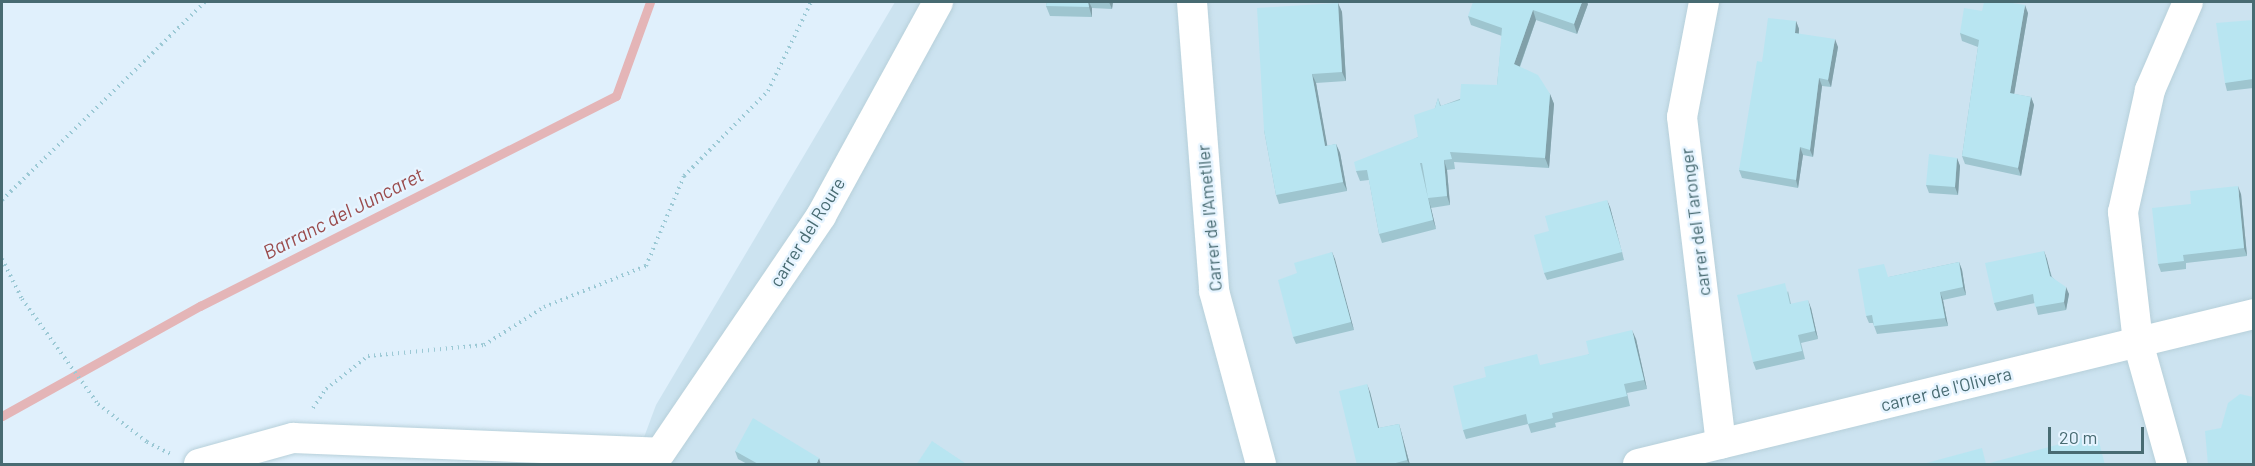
<!DOCTYPE html>
<html>
<head>
<meta charset="utf-8">
<style>
	body { margin:0 }
	#map { position:relative; width:2255px; height:466px; overflow:hidden; background:#e0f0fc; font-family:Barlow,sans-serif }
	div>[style] { position:absolute }
	[style*='--x'] { left:calc(var(--x)*1px); top:calc(var(--y)*1px); width:calc(var(--w)*1px); rotate:calc(var(--a)*1deg) }
	.residential>* { inset:0; background:#cce3f0 }
	.stream>* { height:9px; margin:-4.5px; padding:0 4.5px; transform-origin:4.5px; border-radius:4.5px; background:#e4b5b7 }
	.path>* { height:4px; margin-top:-2px; transform-origin:0; background:repeating-linear-gradient(90deg,#9cc9d5 0 1.5px,transparent 0 6px) }
	.roads { filter:drop-shadow(0 0 2px #b7d0da) drop-shadow(0 0 2px #b7d0da) }
	.minor>* { height:30px; margin:-15px; padding:0 15px; transform-origin:15px; border-radius:15px; background:#fff }
	.wall>* { inset:0; background:#9ec5cf }
	.shaded-wall>* { inset:0; background:#81a0a9 }
	.building>* { inset:0; background:#b8e5f1 }
	span { translate:-50% -50%; white-space:nowrap; text-align:center; line-height:1.15; -webkit-text-stroke:5px #e6f4ff; paint-order:stroke }
	.street-label { font-size:18px; color:#486b72 }
	.water-label { font-size:20px; color:#9a4b4c; font-style:italic }
	.frame { position:absolute; inset:0; border:3px solid #486b72; pointer-events:none }
	.scale { position:absolute; left:2048px; top:427px; width:96px; height:27px; box-sizing:border-box; border:3px solid #486b72; border-top:0; padding-left:8px; font-size:18px; line-height:21px; white-space:nowrap; color:#486b72; -webkit-text-stroke:4px #e6f4ff; paint-order:stroke }
</style>
</head>
<body>
<div id="map">
	<div class="residential">
		<div style="clip-path:polygon(895px 2px,2253px 2px,2253px 464px,634px 464px,656px 405px)"></div>
	</div>
	<div class="stream">
		<div style="--x:2;--y:416;--w:227;--a:-29.1"></div>
		<div style="--x:200;--y:306;--w:466;--a:-26.8"></div>
		<div style="--x:616;--y:96;--w:100;--a:-70.1"></div>
	</div>
	<div class="path">
		<div style="--x:2;--y:200;--w:284;--a:-44.3"></div>
		<div style="--x:2;--y:259;--w:45;--a:63.4"></div>
		<div style="--x:22;--y:299;--w:130;--a:54.1"></div>
		<div style="--x:98;--y:404;--w:62;--a:37.8"></div>
		<div style="--x:147;--y:442;--w:27;--a:27"></div>
		<div style="--x:313;--y:408;--w:23;--a:-56"></div>
		<div style="--x:326;--y:389;--w:53;--a:-38.2"></div>
		<div style="--x:368;--y:356;--w:117;--a:-5.4"></div>
		<div style="--x:484;--y:345;--w:71;--a:-32.3"></div>
		<div style="--x:544;--y:307;--w:110;--a:-21.9"></div>
		<div style="--x:646;--y:266;--w:98;--a:-67.1"></div>
		<div style="--x:684;--y:176;--w:120;--a:-45.3"></div>
		<div style="--x:768;--y:91;--w:99;--a:-64.2"></div>
	</div>
	<div class="roads">
		<div class="minor">
			<div style="--x:1192;--y:2;--w:290;--a:85.6"></div>
			<div style="--x:1214;--y:291;--w:179;--a:74.8"></div>
			<div style="--x:1704;--y:2;--w:117;--a:100.8"></div>
			<div style="--x:1682;--y:117;--w:329;--a:83.2"></div>
			<div style="--x:660;--y:453;--w:287;--a:-55.8"></div>
			<div style="--x:821;--y:216;--w:244;--a:-61.3"></div>
			<div style="--x:199;--y:464;--w:98;--a:-15.5"></div>
			<div style="--x:293;--y:438;--w:367;--a:2.3"></div>
			<div style="--x:1638;--y:464;--w:634;--a:-13.69"></div>
			<div style="--x:2172;--y:464;--w:127;--a:-105.6"></div>
			<div style="--x:2138;--y:342;--w:131;--a:-96.6"></div>
			<div style="--x:2123;--y:212;--w:125;--a:-77.5"></div>
			<div style="--x:2150;--y:90;--w:96;--a:-66.6"></div>
		</div>
	</div>
	<div class="wall">
		<div style="clip-path:polygon(1047px 2px,1113px 2px,1112px 9px,1092px 8px,1092px 17px,1050px 16px,1046px 6px)"></div>
		<div style="clip-path:polygon(1338px 3px,1342px 12px,1346px 81px,1316px 83px,1327px 146px,1336px 144px,1340px 153px,1347px 191px,1279px 204px,1276px 195px,1264px 130px)"></div>
		<div style="clip-path:polygon(1588px 4px,1577px 34px,1536px 20px,1520px 67px,1550px 94px,1554px 104px,1549px 168px,1454px 162px,1455px 169px,1447px 170px,1450px 205px,1431px 208px,1436px 229px,1382px 243px,1379px 234px,1369px 180px,1360px 181px,1356px 171px,1418px 137px,1435px 108px,1438px 98px,1441px 106px,1497px 85px,1502px 36px,1471px 25px,1468px 16px)"></div>
		<div style="clip-path:polygon(1982px 11px,2028px 13px,2014px 94px,2031px 97px,2034px 105px,2021px 176px,1965px 164px,1962px 156px,1978px 47px,1962px 41px,1960px 33px)"></div>
		<div style="clip-path:polygon(2253px 20px,2253px 88px,2227px 91px,2225px 83px)"></div>
		<div style="clip-path:polygon(1796px 21px,1799px 29px,1799px 34px,1838px 47px,1831px 87px,1822px 86px,1813px 157px,1803px 155px,1798px 188px,1742px 178px,1739px 170px)"></div>
		<div style="clip-path:polygon(1957px 158px,1960px 166px,1958px 195px,1929px 193px,1926px 185px)"></div>
		<div style="clip-path:polygon(2241px 194px,2247px 256px,2186px 263px,2186px 269px,2161px 272px,2158px 264px,2191px 204px)"></div>
		<div style="clip-path:polygon(1610px 207px,1624px 260px,1547px 280px,1544px 273px,1549px 231px)"></div>
		<div style="clip-path:polygon(2044px 251px,2052px 277px,2069px 294px,2066px 310px,2038px 315px,2035px 303px,1997px 311px,1994px 303px)"></div>
		<div style="clip-path:polygon(1332px 252px,1354px 330px,1296px 344px,1293px 337px,1297px 273px)"></div>
		<div style="clip-path:polygon(1959px 262px,1962px 270px,1966px 295px,1943px 300px,1948px 326px,1877px 334px,1873px 323px,1869px 323px,1866px 316px,1889px 277px)"></div>
		<div style="clip-path:polygon(1788px 291px,1791px 304px,1811px 308px,1818px 339px,1801px 343px,1805px 359px,1756px 370px,1753px 362px)"></div>
		<div style="clip-path:polygon(1636px 339px,1647px 389px,1627px 393px,1630px 406px,1555px 423px,1556px 427px,1531px 433px,1528px 424px,1466px 439px,1463px 430px,1589px 354px)"></div>
		<div style="clip-path:polygon(1370px 392px,1379px 428px,1399px 424px,1410px 465px,1357px 465px)"></div>
		<div style="clip-path:polygon(735px 451px,821px 465px,749px 465px,738px 459px)"></div>
	</div>
	<div class="shaded-wall">
		<div style="clip-path:polygon(1088px 2px,1089px 2px,1092px 8px,1092px 17px,1089px 7px)"></div>
		<div style="clip-path:polygon(1109px 2px,1113px 2px,1112px 9px)"></div>
		<div style="clip-path:polygon(1582px 2px,1587px 2px,1588px 4px,1577px 34px,1574px 24px)"></div>
		<div style="clip-path:polygon(1338px 3px,1342px 12px,1346px 81px,1342px 72px)"></div>
		<div style="clip-path:polygon(2025px 5px,2028px 13px,2013px 101px,2010px 93px)"></div>
		<div style="clip-path:polygon(1533px 10px,1536px 20px,1517px 74px,1514px 64px)"></div>
		<div style="clip-path:polygon(1796px 21px,1799px 29px,1798px 41px,1795px 33px)"></div>
		<div style="clip-path:polygon(1835px 39px,1838px 47px,1831px 87px,1828px 80px)"></div>
		<div style="clip-path:polygon(1312px 74px,1316px 83px,1329px 155px,1325px 146px)"></div>
		<div style="clip-path:polygon(1819px 78px,1822px 86px,1813px 157px,1810px 150px)"></div>
		<div style="clip-path:polygon(1550px 94px,1554px 104px,1549px 168px,1545px 158px)"></div>
		<div style="clip-path:polygon(2031px 97px,2034px 105px,2021px 176px,2018px 168px)"></div>
		<div style="clip-path:polygon(1336px 144px,1340px 153px,1347px 191px,1343px 182px)"></div>
		<div style="clip-path:polygon(1800px 147px,1803px 155px,1798px 188px,1796px 180px)"></div>
		<div style="clip-path:polygon(1957px 158px,1960px 166px,1958px 195px,1955px 187px)"></div>
		<div style="clip-path:polygon(1444px 160px,1447px 170px,1450px 205px,1447px 196px)"></div>
		<div style="clip-path:polygon(2238px 186px,2241px 194px,2247px 256px,2244px 248px)"></div>
		<div style="clip-path:polygon(1428px 198px,1431px 208px,1436px 229px,1433px 220px)"></div>
		<div style="clip-path:polygon(1607px 200px,1610px 207px,1624px 260px,1622px 252px)"></div>
		<div style="clip-path:polygon(2044px 251px,2047px 259px,2053px 284px,2050px 276px)"></div>
		<div style="clip-path:polygon(1332px 252px,1335px 259px,1354px 330px,1351px 322px)"></div>
		<div style="clip-path:polygon(1959px 262px,1962px 270px,1966px 295px,1963px 287px)"></div>
		<div style="clip-path:polygon(2066px 287px,2069px 294px,2066px 310px,2064px 302px)"></div>
		<div style="clip-path:polygon(1940px 292px,1943px 300px,1948px 326px,1945px 318px)"></div>
		<div style="clip-path:polygon(1808px 300px,1811px 308px,1818px 339px,1815px 331px)"></div>
		<div style="clip-path:polygon(1632px 330px,1636px 339px,1647px 389px,1644px 380px)"></div>
		<div style="clip-path:polygon(1367px 384px,1370px 392px,1381px 436px,1378px 428px)"></div>
		<div style="clip-path:polygon(1399px 424px,1401px 431px,1410px 465px,1407px 460px)"></div>
		<div style="clip-path:polygon(819px 458px,821px 465px,816px 465px)"></div>
	</div>
	<div class="building">
		<div style="clip-path:polygon(1047px 2px,1088px 2px,1089px 7px,1046px 6px)"></div>
		<div style="clip-path:polygon(evenodd,1473px 2px,1582px 2px,1574px 24px,1533px 10px,1514px 64px,1538px 75px,1550px 94px,1545px 158px,1450px 152px,1452px 159px,1444px 160px,1447px 196px,1428px 198px,1433px 220px,1379px 234px,1367px 170px,1356px 171px,1354px 162px,1418px 137px,1414px 115px,1435px 108px,1438px 98px,1440px 106px,1460px 100px,1461px 84px,1497px 85px,1502px 28px,1468px 16px,1473px 2px,1420px 163px,1422px 163px,1428px 198px,1420px 163px)"></div>
		<div style="clip-path:polygon(1984px 2px,2006px 2px,2025px 5px,2010px 93px,2031px 97px,2018px 168px,1962px 156px,1979px 40px,1960px 33px,1964px 8px,1982px 11px)"></div>
		<div style="clip-path:polygon(1338px 3px,1342px 72px,1312px 74px,1325px 146px,1336px 144px,1343px 182px,1276px 195px,1264px 130px,1257px 8px)"></div>
		<div style="clip-path:polygon(1768px 18px,1796px 21px,1795px 33px,1835px 39px,1828px 80px,1819px 78px,1810px 150px,1800px 147px,1796px 180px,1739px 170px,1757px 61px,1762px 62px)"></div>
		<div style="clip-path:polygon(2253px 20px,2253px 79px,2225px 83px,2216px 23px)"></div>
		<div style="clip-path:polygon(1929px 154px,1957px 158px,1955px 187px,1926px 185px)"></div>
		<div style="clip-path:polygon(2238px 186px,2244px 248px,2183px 255px,2184px 261px,2158px 264px,2152px 208px,2191px 204px,2190px 191px)"></div>
		<div style="clip-path:polygon(1607px 200px,1622px 252px,1544px 273px,1534px 235px,1549px 231px,1545px 216px)"></div>
		<div style="clip-path:polygon(2044px 251px,2050px 276px,2066px 287px,2064px 302px,2035px 307px,2033px 294px,1994px 303px,1985px 263px)"></div>
		<div style="clip-path:polygon(1332px 252px,1351px 322px,1293px 337px,1278px 280px,1297px 273px,1294px 263px)"></div>
		<div style="clip-path:polygon(1959px 262px,1963px 287px,1940px 292px,1945px 318px,1874px 326px,1872px 315px,1866px 316px,1858px 269px,1884px 264px,1888px 277px)"></div>
		<div style="clip-path:polygon(1785px 283px,1790px 304px,1808px 300px,1815px 331px,1798px 335px,1802px 351px,1753px 362px,1737px 295px)"></div>
		<div style="clip-path:polygon(1632px 330px,1644px 380px,1624px 384px,1627px 396px,1552px 413px,1553px 418px,1528px 424px,1526px 414px,1463px 430px,1453px 386px,1486px 377px,1484px 367px,1537px 354px,1540px 365px,1589px 354px,1586px 341px)"></div>
		<div style="clip-path:polygon(1367px 384px,1378px 428px,1399px 424px,1407px 460px,1388px 465px,1357px 465px,1339px 391px)"></div>
		<div style="clip-path:polygon(2240px 394px,2253px 397px,2253px 465px,2208px 465px,2205px 431px,2221px 428px,2228px 403px)"></div>
		<div style="clip-path:polygon(753px 418px,819px 458px,816px 465px,760px 465px,735px 451px)"></div>
		<div style="clip-path:polygon(2097px 434px,2105px 465px,1919px 465px,1982px 448px,1986px 464px)"></div>
		<div style="clip-path:polygon(932px 441px,968px 465px,916px 465px)"></div>
	</div>
	<div class="street-label">
		<span style="left:1209px;top:218px;rotate:-95deg">Carrer de l'Ametller</span>
		<span style="left:1695px;top:222px;rotate:-97deg">carrer del Taronger</span>
		<span style="left:807px;top:232px;rotate:-58deg">carrer del Roure</span>
		<span style="left:1946px;top:389px;rotate:-14deg">carrer de l'Olivera</span>
	</div>
	<div class="water-label">
		<span style="left:343px;top:213px;rotate:-27deg">Barranc del Juncaret</span>
	</div>
	<div class="frame"></div>
	<div class="scale">20 m</div>
</div>
</body>
</html>
